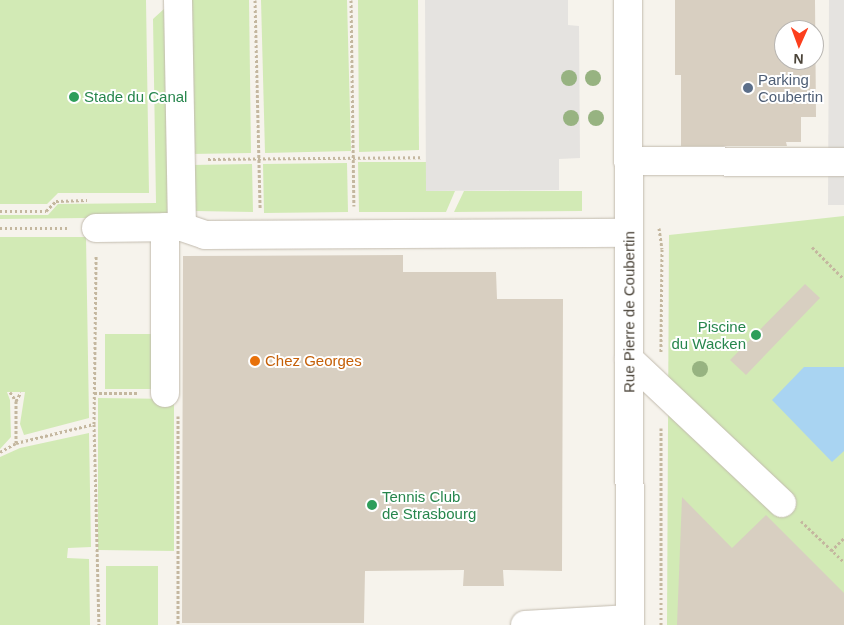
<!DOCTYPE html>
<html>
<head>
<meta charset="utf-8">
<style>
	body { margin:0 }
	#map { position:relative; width:844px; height:625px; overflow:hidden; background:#f6f3ec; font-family:Arial,sans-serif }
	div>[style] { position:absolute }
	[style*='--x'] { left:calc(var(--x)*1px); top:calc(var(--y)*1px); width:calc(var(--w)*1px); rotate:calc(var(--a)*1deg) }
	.green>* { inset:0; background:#d2eab5 }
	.parking>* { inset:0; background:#e5e3e0 }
	.water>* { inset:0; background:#a9d4f2 }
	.building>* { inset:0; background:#d8cfc1 }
	.path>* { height:3px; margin-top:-1.5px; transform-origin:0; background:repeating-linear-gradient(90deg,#c4b79f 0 2.5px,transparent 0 5px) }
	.roads { filter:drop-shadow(0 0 1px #c2bbae) drop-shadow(0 0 1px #c2bbae) }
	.minor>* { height:28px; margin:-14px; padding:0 14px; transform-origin:14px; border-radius:14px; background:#fff }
	.trees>* { width:16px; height:16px; margin:-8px; border-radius:50%; background:#97b381 }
	.dots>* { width:14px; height:14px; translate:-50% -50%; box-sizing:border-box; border:2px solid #fff; border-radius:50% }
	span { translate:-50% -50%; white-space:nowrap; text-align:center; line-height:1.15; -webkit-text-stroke:4px #fff; paint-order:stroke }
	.service-label { font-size:15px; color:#4e5e75 }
	.left { translate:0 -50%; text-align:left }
	.leisure-label { font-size:15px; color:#27864d }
	.right { translate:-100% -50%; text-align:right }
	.street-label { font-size:15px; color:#4b4439 }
	.food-label { font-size:15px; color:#c56008 }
	.north { position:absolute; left:774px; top:20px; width:50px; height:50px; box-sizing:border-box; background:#fff; border:1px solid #b7b4b0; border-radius:50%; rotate:182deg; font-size:14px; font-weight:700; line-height:20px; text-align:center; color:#4b4439 }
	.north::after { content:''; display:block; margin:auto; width:18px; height:22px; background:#fc3f1d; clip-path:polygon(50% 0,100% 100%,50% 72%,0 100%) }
</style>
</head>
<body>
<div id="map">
	<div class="green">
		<div style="clip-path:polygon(0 0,146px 0,149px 193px,58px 193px,47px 204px,0 204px)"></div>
		<div style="clip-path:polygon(190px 0,249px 0,251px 153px,191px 154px)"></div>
		<div style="clip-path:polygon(261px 0,347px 0,351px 151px,265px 153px)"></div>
		<div style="clip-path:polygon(358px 0,418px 0,419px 150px,359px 152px)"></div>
		<div style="clip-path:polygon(165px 8px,168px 217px,0 219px,0 215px,48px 215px,58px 204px,156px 203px,153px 19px)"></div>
		<div style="clip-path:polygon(358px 162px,426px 162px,426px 191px,455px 191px,446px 212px,359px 212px)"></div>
		<div style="clip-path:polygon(347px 163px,348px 212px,264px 213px,263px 164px)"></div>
		<div style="clip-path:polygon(252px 164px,253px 212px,195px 211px,190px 165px)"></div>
		<div style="clip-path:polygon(464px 191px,582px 191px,582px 211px,454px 212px)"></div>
		<div style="clip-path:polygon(844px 216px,844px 625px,667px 625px,669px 235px)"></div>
		<div style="clip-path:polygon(0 237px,86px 237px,89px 418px,24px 435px,20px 424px,25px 392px,7px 392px,10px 400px,11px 437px,0 449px)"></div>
		<div style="clip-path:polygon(105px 334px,159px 334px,159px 389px,105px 389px)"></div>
		<div style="clip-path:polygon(98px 398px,174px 399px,174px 551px,98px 550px)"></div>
		<div style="clip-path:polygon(89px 433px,91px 547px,68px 548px,67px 558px,89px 559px,90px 625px,0 625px,0 457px,20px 448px)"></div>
		<div style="clip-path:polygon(106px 566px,158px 566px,158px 625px,106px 625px)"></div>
	</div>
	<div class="parking">
		<div style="clip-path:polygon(425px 0,568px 0,568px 25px,579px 26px,580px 158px,559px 159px,559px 190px,426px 191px)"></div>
		<div style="clip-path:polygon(829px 0,844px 0,844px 205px,828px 205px)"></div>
	</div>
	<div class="water">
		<div style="clip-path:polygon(804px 367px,844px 367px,844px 451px,832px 462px,772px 400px)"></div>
	</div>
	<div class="building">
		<div style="clip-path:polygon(evenodd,675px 0,815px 0,816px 117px,801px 117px,801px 142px,786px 142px,787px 146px,681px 146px,681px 75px,675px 75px,675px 0,784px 30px,814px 30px,814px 60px,784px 60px,784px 30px)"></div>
		<div style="clip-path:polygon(403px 255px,403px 272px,496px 272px,497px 299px,563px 299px,562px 571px,503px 570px,504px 586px,463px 586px,464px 570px,365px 571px,364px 623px,182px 623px,183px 256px)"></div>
		<div style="clip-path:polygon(805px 284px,820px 298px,746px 375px,730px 360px)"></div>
		<div style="clip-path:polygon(682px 497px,732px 548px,766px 515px,844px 593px,844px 625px,677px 625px)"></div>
	</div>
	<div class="path">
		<div style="--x:255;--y:0;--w:209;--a:88.6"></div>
		<div style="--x:351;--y:0;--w:206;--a:89.2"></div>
		<div style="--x:208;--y:159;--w:214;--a:-0.5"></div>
		<div style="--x:0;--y:211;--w:46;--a:0"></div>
		<div style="--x:46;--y:211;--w:14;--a:-45"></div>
		<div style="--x:56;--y:201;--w:31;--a:-2"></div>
		<div style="--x:0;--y:228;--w:70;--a:0"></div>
		<div style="--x:659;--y:228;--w:21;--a:82"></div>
		<div style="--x:662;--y:249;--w:103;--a:90.6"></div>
		<div style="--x:812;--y:247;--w:45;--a:45"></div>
		<div style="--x:10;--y:392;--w:11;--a:56"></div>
		<div style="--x:94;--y:393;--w:43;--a:0"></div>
		<div style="--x:178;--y:416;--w:209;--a:90"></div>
		<div style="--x:94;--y:424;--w:169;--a:-89.3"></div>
		<div style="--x:16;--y:443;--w:42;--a:-90"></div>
		<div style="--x:16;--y:401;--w:10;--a:-61"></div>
		<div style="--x:0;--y:452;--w:18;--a:-29"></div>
		<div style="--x:16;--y:443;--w:80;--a:-13.7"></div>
		<div style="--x:94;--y:424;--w:201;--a:88.6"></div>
		<div style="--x:801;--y:521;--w:59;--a:43.6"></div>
		<div style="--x:831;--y:551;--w:18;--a:-45"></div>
		<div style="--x:661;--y:625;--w:197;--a:-90"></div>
	</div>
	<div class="roads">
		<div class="minor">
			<div style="--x:178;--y:0;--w:227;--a:89"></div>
			<div style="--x:628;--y:0;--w:625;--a:89.82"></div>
			<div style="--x:628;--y:161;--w:216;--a:0.3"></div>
			<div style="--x:165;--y:227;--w:166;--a:90"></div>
			<div style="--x:96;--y:228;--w:86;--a:-0.7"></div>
			<div style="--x:182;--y:227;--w:24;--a:19"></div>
			<div style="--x:205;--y:235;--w:423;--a:-0.3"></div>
			<div style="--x:629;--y:359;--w:210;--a:43.3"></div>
			<div style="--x:525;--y:625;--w:105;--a:-3.3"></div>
		</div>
	</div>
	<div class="trees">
		<div style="left:569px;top:78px"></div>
		<div style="left:593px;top:78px"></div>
		<div style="left:571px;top:118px"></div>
		<div style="left:596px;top:118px"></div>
		<div style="left:700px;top:369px"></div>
	</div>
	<div class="dots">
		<div style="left:748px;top:88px;background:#5c6f8a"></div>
		<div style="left:74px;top:97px;background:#2e9e5b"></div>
		<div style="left:756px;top:335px;background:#2e9e5b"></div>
		<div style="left:255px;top:361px;background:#e8710a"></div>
		<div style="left:372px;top:505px;background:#2e9e5b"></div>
	</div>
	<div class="service-label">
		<span class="left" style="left:758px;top:88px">Parking<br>Coubertin</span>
	</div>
	<div class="leisure-label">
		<span class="left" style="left:84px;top:97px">Stade du Canal</span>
		<span class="right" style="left:746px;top:335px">Piscine<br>du Wacken</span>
		<span class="left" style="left:382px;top:505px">Tennis Club<br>de Strasbourg</span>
	</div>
	<div class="street-label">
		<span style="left:629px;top:312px;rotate:-90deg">Rue Pierre de Coubertin</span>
	</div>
	<div class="food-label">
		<span class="left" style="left:265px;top:361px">Chez Georges</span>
	</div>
	<div class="north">N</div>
</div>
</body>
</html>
